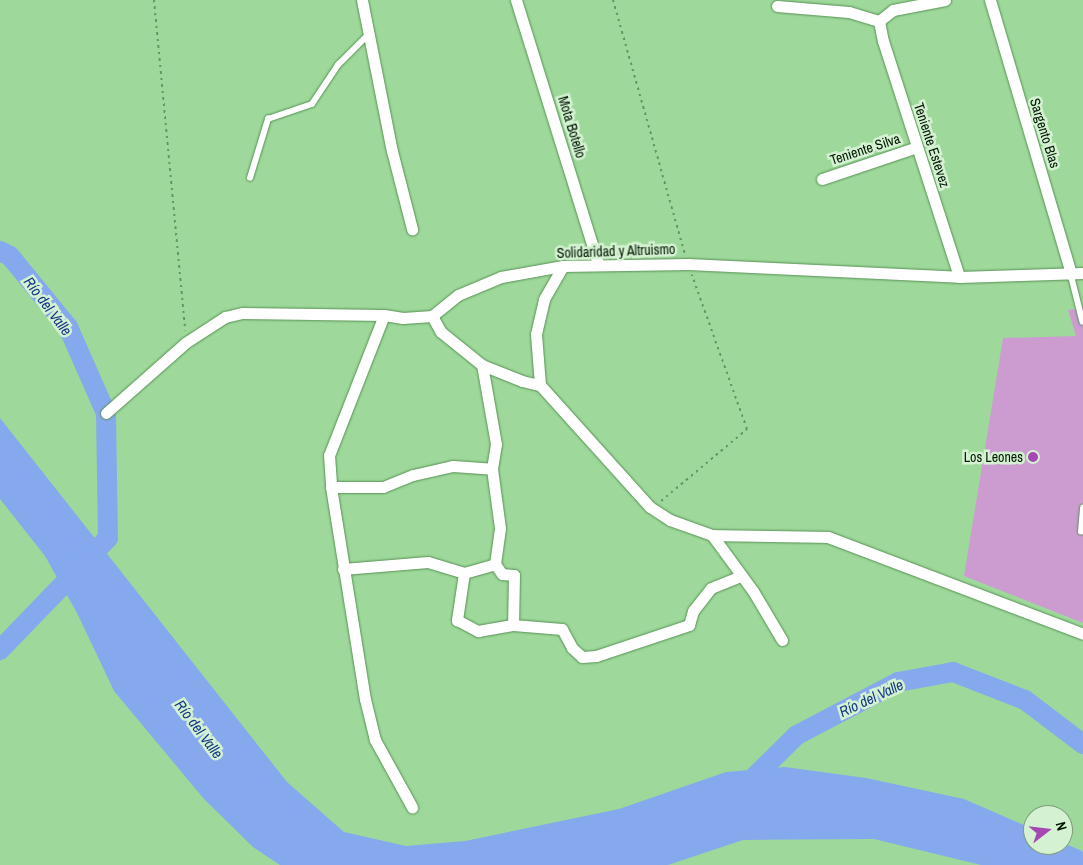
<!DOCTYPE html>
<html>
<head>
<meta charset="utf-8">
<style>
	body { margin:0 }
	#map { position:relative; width:1083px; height:865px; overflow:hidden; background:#9ed99b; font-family:"Archivo Narrow",sans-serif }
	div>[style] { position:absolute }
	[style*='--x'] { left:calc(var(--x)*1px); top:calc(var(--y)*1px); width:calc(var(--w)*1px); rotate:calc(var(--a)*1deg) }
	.green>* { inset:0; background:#cc9cd1 }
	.water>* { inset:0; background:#86a9ed }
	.river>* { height:20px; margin:-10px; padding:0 10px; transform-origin:10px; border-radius:10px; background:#86a9ed }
	.path>* { height:2px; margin-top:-1px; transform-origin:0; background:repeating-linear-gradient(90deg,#679465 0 2.5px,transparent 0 6.5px) }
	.roads { filter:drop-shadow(0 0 1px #599156) drop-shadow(0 0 1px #599156) }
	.lane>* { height:5.5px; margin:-2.75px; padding:0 2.75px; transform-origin:2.75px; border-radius:2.75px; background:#fff }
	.street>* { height:11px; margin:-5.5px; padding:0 5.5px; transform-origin:5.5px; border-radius:5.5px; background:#fff }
	.dots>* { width:14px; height:14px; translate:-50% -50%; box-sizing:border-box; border:2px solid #d4f2d2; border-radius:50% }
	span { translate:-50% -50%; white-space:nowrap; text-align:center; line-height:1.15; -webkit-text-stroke:5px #d4f2d2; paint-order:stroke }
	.street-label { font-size:14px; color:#021602 }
	.poi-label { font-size:14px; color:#021602 }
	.right { translate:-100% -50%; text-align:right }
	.water-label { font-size:15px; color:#153886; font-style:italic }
	.north { position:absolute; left:1023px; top:805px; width:50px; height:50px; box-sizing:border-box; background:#d4f2d2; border:1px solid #809a7f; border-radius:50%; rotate:74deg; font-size:14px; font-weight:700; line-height:20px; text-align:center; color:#021602 }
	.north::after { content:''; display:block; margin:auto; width:18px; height:22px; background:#a648b1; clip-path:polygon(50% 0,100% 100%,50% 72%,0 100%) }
</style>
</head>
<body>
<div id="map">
	<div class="green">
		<div style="clip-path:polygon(1083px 308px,1083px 623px,964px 576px,1003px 338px,1076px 336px,1068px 310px)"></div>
	</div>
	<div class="water">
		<div style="clip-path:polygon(0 418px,287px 782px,344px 832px,406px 846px,465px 841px,619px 809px,726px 772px,785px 767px,866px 778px,964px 799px,1033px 829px,1033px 845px,1063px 843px,1080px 850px,1083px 852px,1083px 865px,981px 865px,874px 839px,743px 840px,668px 865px,280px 865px,253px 847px,204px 799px,114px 691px,77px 613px,45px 556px,0 499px)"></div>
	</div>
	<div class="river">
		<div style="--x:0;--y:251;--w:11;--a:27"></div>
		<div style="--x:10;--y:256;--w:92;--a:50.8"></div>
		<div style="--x:68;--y:327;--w:94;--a:66.2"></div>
		<div style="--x:106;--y:413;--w:125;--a:89.1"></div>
		<div style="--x:108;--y:538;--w:156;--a:134"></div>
		<div style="--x:743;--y:788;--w:76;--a:-44.5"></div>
		<div style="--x:797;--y:735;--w:114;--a:-27.7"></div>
		<div style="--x:898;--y:682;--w:56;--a:-10.3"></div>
		<div style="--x:953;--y:672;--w:77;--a:21.3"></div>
		<div style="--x:1025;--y:700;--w:73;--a:37.2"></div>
	</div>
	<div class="path">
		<div style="--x:154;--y:0;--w:332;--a:84.6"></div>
		<div style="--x:613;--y:0;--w:264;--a:74.2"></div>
		<div style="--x:661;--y:501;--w:112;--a:-39.9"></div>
		<div style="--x:747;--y:429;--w:164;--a:-109.7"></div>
	</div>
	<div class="roads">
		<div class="lane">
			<div style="--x:250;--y:178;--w:62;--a:-73"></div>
			<div style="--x:268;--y:119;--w:46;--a:-18.8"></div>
			<div style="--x:312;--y:104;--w:47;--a:-56.3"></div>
			<div style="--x:338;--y:65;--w:42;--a:-45"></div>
			<div style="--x:1071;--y:274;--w:49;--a:76"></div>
			<div style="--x:1081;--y:532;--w:24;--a:-85"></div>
		</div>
		<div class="street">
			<div style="--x:362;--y:0;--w:154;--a:78.8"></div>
			<div style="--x:392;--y:151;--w:81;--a:75.6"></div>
			<div style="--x:516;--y:0;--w:276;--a:72.7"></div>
			<div style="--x:990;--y:0;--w:286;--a:73.5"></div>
			<div style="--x:777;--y:6;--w:72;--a:4.8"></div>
			<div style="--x:849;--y:12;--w:31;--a:17"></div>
			<div style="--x:879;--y:21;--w:20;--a:79"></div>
			<div style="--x:883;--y:41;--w:248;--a:72.1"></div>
			<div style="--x:879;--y:21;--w:18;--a:-38"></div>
			<div style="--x:893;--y:10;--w:53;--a:-10.9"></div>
			<div style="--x:822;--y:179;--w:100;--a:-18.6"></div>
			<div style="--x:384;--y:315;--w:150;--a:111.4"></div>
			<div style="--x:329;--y:455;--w:32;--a:86"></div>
			<div style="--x:331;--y:487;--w:215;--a:80.9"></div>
			<div style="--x:365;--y:699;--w:42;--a:76.3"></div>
			<div style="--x:375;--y:740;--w:77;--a:61.1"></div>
			<div style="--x:432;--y:316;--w:18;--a:61"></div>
			<div style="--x:441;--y:332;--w:53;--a:38.8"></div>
			<div style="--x:482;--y:365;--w:43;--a:21.8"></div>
			<div style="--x:522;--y:381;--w:18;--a:13"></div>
			<div style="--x:540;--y:385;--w:164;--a:48"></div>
			<div style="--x:650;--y:507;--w:24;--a:33"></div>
			<div style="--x:670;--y:520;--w:45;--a:19.7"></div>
			<div style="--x:712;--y:535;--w:116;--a:1"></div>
			<div style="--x:828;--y:537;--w:273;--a:20.8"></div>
			<div style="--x:540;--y:385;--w:51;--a:-94.5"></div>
			<div style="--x:536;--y:334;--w:36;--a:-77"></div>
			<div style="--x:544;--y:299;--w:38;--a:-60"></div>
			<div style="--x:106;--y:413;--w:106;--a:-41.5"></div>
			<div style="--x:185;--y:343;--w:48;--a:-33"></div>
			<div style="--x:225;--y:317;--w:18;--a:-13"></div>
			<div style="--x:243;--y:313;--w:141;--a:0.8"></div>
			<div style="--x:384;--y:315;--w:19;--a:9"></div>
			<div style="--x:403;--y:318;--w:29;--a:-4"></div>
			<div style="--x:432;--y:316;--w:33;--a:-39"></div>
			<div style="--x:458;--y:295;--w:47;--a:-22.7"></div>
			<div style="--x:501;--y:277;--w:63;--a:-10.1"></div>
			<div style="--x:563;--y:266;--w:125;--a:-0.9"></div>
			<div style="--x:688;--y:264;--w:271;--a:2.7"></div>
			<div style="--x:959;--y:277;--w:124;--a:-1.8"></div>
			<div style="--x:331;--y:487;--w:52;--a:0"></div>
			<div style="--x:383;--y:487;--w:32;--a:-22"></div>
			<div style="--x:413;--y:475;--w:41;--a:-12.7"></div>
			<div style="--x:453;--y:466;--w:39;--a:4"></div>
			<div style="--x:712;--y:535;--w:69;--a:53.8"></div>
			<div style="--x:753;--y:591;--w:57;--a:59.4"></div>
			<div style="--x:495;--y:564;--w:12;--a:55"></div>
			<div style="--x:502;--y:574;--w:12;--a:5"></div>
			<div style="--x:514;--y:575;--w:50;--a:91.1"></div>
			<div style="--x:513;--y:625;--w:49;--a:4.7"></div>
			<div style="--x:562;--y:629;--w:21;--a:62"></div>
			<div style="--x:572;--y:648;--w:13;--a:42"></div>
			<div style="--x:582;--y:657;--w:14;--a:-4"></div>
			<div style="--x:596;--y:656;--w:98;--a:-18.4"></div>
			<div style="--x:689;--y:625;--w:15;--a:-74"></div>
			<div style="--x:693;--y:611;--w:29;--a:-52"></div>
			<div style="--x:711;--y:588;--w:32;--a:-22"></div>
			<div style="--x:343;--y:569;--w:85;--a:-4.7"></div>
			<div style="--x:428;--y:562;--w:38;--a:17"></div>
			<div style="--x:464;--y:573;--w:32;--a:-16"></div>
			<div style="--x:495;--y:564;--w:36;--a:-82"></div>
			<div style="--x:500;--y:528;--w:60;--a:-97.7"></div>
			<div style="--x:492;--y:469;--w:25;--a:-81"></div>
			<div style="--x:496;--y:444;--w:80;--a:-100"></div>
			<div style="--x:464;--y:573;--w:48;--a:98.5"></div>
			<div style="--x:457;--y:620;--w:24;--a:28"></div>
			<div style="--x:478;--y:631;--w:36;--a:-10"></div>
		</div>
	</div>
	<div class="dots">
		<div style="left:1033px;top:457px;background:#a648b1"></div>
	</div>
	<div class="street-label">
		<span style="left:572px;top:127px;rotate:73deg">Mota Botello</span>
		<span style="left:1045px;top:133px;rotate:73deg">Sargento Blas</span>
		<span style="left:932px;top:145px;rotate:72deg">Teniente Estevez</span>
		<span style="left:865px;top:149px;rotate:-18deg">Teniente Silva</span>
		<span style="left:616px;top:251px;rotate:-2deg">Solidaridad y Altruismo</span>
	</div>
	<div class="poi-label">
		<span class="right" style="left:1023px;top:457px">Los Leones</span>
	</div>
	<div class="water-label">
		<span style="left:48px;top:306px;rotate:53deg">Río del Valle</span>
		<span style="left:871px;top:698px;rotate:-25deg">Río del Valle</span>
		<span style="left:199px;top:729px;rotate:53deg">Río del Valle</span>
	</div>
	<div class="north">N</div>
</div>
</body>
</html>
